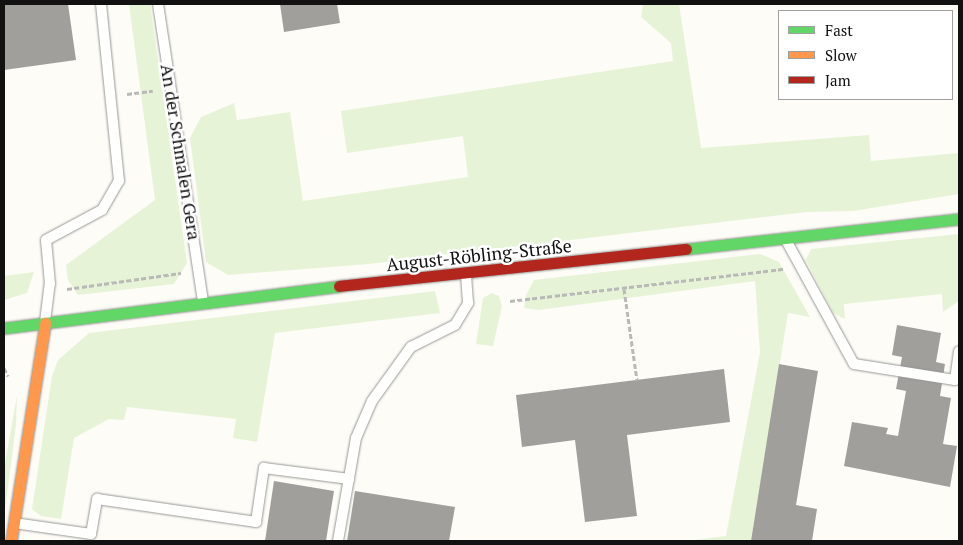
<!DOCTYPE html>
<html>
<head>
<meta charset="utf-8">
<style>
	body { margin:0 }
	#map { position:relative; width:963px; height:545px; overflow:hidden; background:#fdfcf7; font-family:"PT Serif",serif }
	div>[style] { position:absolute }
	[style*='--x'] { left:calc(var(--x)*1px); top:calc(var(--y)*1px); width:calc(var(--w)*1px); rotate:calc(var(--a)*1deg) }
	.green>* { inset:0; background:#e7f3d7 }
	.building>* { inset:0; background:#a19f9c }
	.path>* { height:3px; margin-top:-1.5px; transform-origin:0; background:repeating-linear-gradient(90deg,#b9b9b8 0 5px,transparent 0 7.5px) }
	.roads { filter:drop-shadow(0 0 1px #979795) drop-shadow(0 0 1px #979795) }
	.lane>* { height:10px; margin:-5px; padding:0 5px; transform-origin:5px; border-radius:5px; background:#fffffe }
	.fast>* { height:11px; margin:-5.5px; padding:0 5.5px; transform-origin:5.5px; border-radius:5.5px; background:#63d668 }
	.slow>* { height:11px; margin:-5.5px; padding:0 5.5px; transform-origin:5.5px; border-radius:5.5px; background:#ff974d }
	.jam>* { height:11px; margin:-5.5px; padding:0 5.5px; transform-origin:5.5px; border-radius:5.5px; background:#b3261e }
	span { translate:-50% -50%; white-space:nowrap; text-align:center; line-height:1.15; -webkit-text-stroke:5px #fff; paint-order:stroke }
	.street-label { font-size:18px; color:#111 }
	.frame { position:absolute; inset:0; border:5px solid #111; pointer-events:none }
	.legend { position:absolute; left:778px; top:10px; width:175px; height:90px; box-sizing:border-box; background:#fff; border:1px solid #a0a0a0; margin:0; padding:6px 9px; list-style:none; font-size:15px; color:#111 }
	.legend li { display:flex; align-items:center; gap:10px; height:25px }
	.legend b { width:25px; border:1px solid #a0a0a0 }
</style>
</head>
<body>
<div id="map">
	<div class="green">
		<div style="clip-path:polygon(129px 4px,150px 4px,187px 263px,174px 284px,78px 295px,68px 280px,66px 265px,155px 200px)"></div>
		<div style="clip-path:polygon(643px 4px,679px 4px,701px 148px,869px 135px,871px 161px,959px 153px,959px 194px,853px 211px,807px 212px,369px 264px,228px 275px,206px 262px,190px 138px,201px 117px,234px 103px,237px 120px,290px 112px,303px 201px,468px 177px,463px 136px,347px 153px,341px 111px,673px 61px,671px 43px,641px 17px)"></div>
		<div style="clip-path:polygon(959px 234px,959px 301px,943px 312px,942px 294px,844px 304px,845px 319px,833px 313px,806px 260px,811px 249px)"></div>
		<div style="clip-path:polygon(760px 254px,779px 262px,810px 317px,788px 313px,751px 541px,686px 541px,726px 536px,760px 352px,755px 281px,539px 310px,524px 308px,526px 295px,534px 280px)"></div>
		<div style="clip-path:polygon(34px 272px,27px 293px,4px 300px,4px 276px)"></div>
		<div style="clip-path:polygon(435px 291px,440px 313px,275px 333px,257px 442px,233px 438px,236px 419px,127px 407px,124px 420px,109px 419px,74px 438px,61px 519px,41px 516px,32px 509px,52px 376px,58px 360px,89px 333px)"></div>
		<div style="clip-path:polygon(492px 293px,499px 296px,502px 306px,493px 346px,476px 344px,483px 298px)"></div>
		<div style="clip-path:polygon(17px 395px,16px 425px,4px 518px,4px 469px)"></div>
	</div>
	<div class="building">
		<div style="clip-path:polygon(4px 4px,68px 4px,76px 60px,4px 70px)"></div>
		<div style="clip-path:polygon(280px 4px,337px 4px,340px 23px,284px 32px)"></div>
		<div style="clip-path:polygon(897px 325px,941px 333px,936px 362px,945px 364px,940px 396px,951px 398px,943px 444px,957px 446px,950px 487px,844px 466px,852px 422px,888px 428px,886px 434px,898px 436px,906px 391px,896px 389px,902px 357px,892px 355px)"></div>
		<div style="clip-path:polygon(779px 364px,818px 371px,796px 505px,817px 509px,812px 541px,751px 541px)"></div>
		<div style="clip-path:polygon(724px 369px,730px 422px,627px 435px,637px 516px,585px 522px,575px 440px,522px 447px,516px 395px)"></div>
		<div style="clip-path:polygon(274px 481px,334px 491px,326px 541px,265px 541px)"></div>
		<div style="clip-path:polygon(355px 491px,455px 507px,449px 541px,347px 541px)"></div>
	</div>
	<div class="path">
		<div style="--x:127;--y:94;--w:26;--a:-7"></div>
		<div style="--x:67;--y:289;--w:115;--a:-8"></div>
		<div style="--x:624;--y:289;--w:92;--a:81.9"></div>
		<div style="--x:510;--y:301;--w:276;--a:-6.7"></div>
		<div style="--x:4;--y:368;--w:9;--a:63"></div>
	</div>
	<div class="roads">
		<div class="lane">
			<div style="--x:158;--y:4;--w:299;--a:81.4"></div>
			<div style="--x:786;--y:240;--w:141;--a:61.3"></div>
			<div style="--x:854;--y:364;--w:102;--a:9"></div>
			<div style="--x:955;--y:380;--w:29;--a:-82"></div>
			<div style="--x:45;--y:322;--w:38;--a:-83"></div>
			<div style="--x:50;--y:284;--w:44;--a:-95.2"></div>
			<div style="--x:46;--y:240;--w:64;--a:-28.2"></div>
			<div style="--x:102;--y:210;--w:34;--a:-60"></div>
			<div style="--x:119;--y:181;--w:178;--a:-95.8"></div>
			<div style="--x:14;--y:523;--w:78;--a:8.1"></div>
			<div style="--x:91;--y:534;--w:36;--a:-80"></div>
			<div style="--x:97;--y:499;--w:161;--a:8.2"></div>
			<div style="--x:256;--y:522;--w:55;--a:-81.6"></div>
			<div style="--x:264;--y:468;--w:86;--a:7.4"></div>
			<div style="--x:338;--y:541;--w:105;--a:-80.1"></div>
			<div style="--x:356;--y:438;--w:40;--a:-66.6"></div>
			<div style="--x:372;--y:401;--w:67;--a:-54.2"></div>
			<div style="--x:411;--y:347;--w:49;--a:-26.6"></div>
			<div style="--x:455;--y:325;--w:26;--a:-59"></div>
			<div style="--x:468;--y:303;--w:29;--a:-94"></div>
		</div>
		<div class="fast">
			<div style="--x:686;--y:249;--w:275;--a:-6.3"></div>
			<div style="--x:4;--y:328;--w:338;--a:-7.1"></div>
		</div>
		<div class="slow">
			<div style="--x:11;--y:541;--w:221;--a:-81.1"></div>
		</div>
		<div class="jam">
			<div style="--x:339;--y:286;--w:349;--a:-6.1"></div>
		</div>
	</div>
	<div class="street-label">
		<span style="left:181px;top:152px;rotate:81deg">An der Schmalen Gera</span>
		<span style="left:479px;top:255px;rotate:-6deg">August-Röbling-Straße</span>
	</div>
	<div class="frame"></div>
	<ul class="legend">
	<li><b style="height:6px;background:#63d668"></b>Fast</li>
	<li><b style="height:6px;background:#ff974d"></b>Slow</li>
	<li><b style="height:6px;background:#b3261e"></b>Jam</li>
	</ul>
</div>
</body>
</html>
